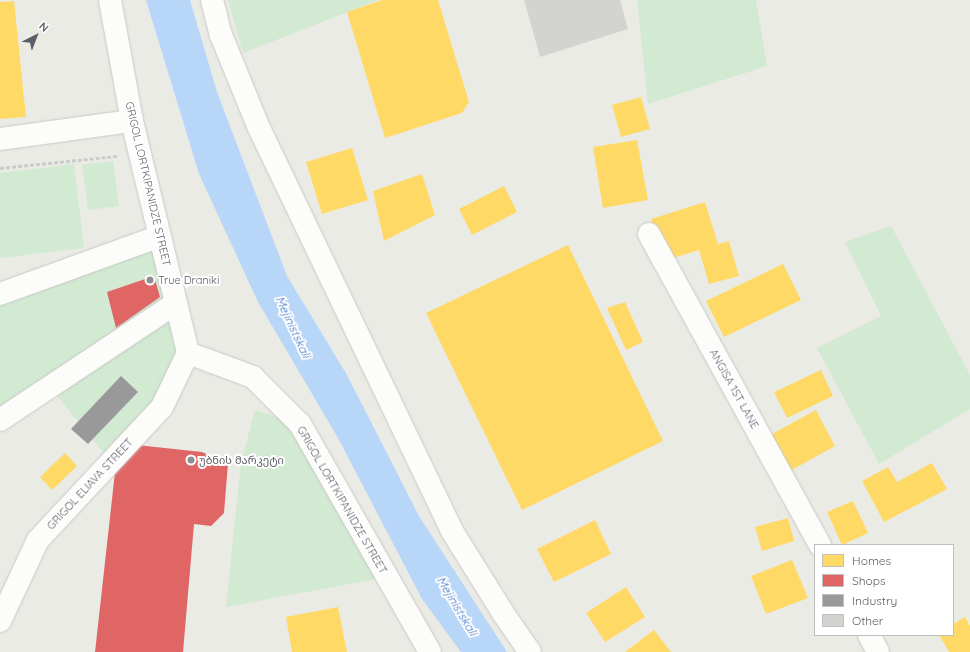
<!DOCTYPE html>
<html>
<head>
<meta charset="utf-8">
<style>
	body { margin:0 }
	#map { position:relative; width:970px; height:652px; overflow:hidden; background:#ebebe6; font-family:Quicksand,"Noto Sans Georgian",sans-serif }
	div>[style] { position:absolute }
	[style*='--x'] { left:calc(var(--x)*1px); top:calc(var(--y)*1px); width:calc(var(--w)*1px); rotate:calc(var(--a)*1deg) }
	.green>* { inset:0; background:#d2e9d2 }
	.water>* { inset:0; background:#b8d6f8 }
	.homes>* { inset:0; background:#ffd966 }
	.shops>* { inset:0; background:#e06666 }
	.industry>* { inset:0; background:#999 }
	.building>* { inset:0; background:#d3d3d0 }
	.path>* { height:2.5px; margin-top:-1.25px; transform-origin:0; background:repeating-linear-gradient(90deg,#c8ccca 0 4px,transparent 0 6px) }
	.roads { filter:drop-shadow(0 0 1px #c8c8c6) drop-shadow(0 0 1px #c8c8c6) }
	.minor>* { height:22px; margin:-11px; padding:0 11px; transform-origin:11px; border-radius:11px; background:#fcfcfb }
	.dots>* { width:11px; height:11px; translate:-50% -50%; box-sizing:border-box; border:2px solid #fff; border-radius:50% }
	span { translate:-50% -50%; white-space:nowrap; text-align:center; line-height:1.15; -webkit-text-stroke:4px #fff; paint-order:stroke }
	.street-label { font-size:11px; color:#5b5e64 }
	.poi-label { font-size:11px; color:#5b5e64 }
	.left { translate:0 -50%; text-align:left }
	.water-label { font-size:12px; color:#3f74c8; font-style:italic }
	.legend { position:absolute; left:814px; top:544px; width:140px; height:92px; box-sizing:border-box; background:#fff; border:1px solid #bdbfc1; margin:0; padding:5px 7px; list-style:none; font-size:12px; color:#5b5e64 }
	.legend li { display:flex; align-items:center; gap:8px; height:20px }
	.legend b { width:20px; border:1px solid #bdbfc1 }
	.north { position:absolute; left:16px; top:16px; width:40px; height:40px; -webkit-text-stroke:3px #fff; paint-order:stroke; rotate:42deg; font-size:11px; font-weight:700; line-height:16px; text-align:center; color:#5b5e64 }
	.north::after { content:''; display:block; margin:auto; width:14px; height:18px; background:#5b5e64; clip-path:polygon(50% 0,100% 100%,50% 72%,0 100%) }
</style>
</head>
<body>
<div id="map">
	<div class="green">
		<div style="clip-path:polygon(228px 0,378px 0,243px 53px)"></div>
		<div style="clip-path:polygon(637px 0,756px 0,767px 66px,648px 104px)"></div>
		<div style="clip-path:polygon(113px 161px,119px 206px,88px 210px,82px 165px)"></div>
		<div style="clip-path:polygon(74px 164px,84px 248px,0 258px,0 173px)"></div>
		<div style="clip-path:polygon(891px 226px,970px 375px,970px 409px,879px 464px,817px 348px,881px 316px,845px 242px)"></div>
		<div style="clip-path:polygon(160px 236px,188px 353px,111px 462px,50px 387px,0 420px,0 294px)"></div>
		<div style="clip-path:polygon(255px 410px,300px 424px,387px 577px,226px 607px,241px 463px)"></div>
	</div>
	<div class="water">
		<div style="clip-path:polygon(146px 0,190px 0,217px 92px,287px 276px,347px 375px,419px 516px,507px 652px,461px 652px,422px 599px,338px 438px,258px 302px,199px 174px)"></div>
	</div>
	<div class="homes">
		<div style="clip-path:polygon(382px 0,438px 0,469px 102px,462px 113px,385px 138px,347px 12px)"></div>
		<div style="clip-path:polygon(14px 1px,26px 117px,0 119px,0 2px)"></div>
		<div style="clip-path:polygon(641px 97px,650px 129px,621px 137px,612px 105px)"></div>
		<div style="clip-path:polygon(637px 140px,648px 200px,603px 208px,593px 147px)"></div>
		<div style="clip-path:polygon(352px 148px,368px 200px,322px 214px,306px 162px)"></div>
		<div style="clip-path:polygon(422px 174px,435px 215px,384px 241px,373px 191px)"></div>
		<div style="clip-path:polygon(504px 186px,517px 212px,472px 235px,459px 209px)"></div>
		<div style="clip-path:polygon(705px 202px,718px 244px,729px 241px,739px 276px,709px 284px,699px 250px,664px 261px,651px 219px)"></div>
		<div style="clip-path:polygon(568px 245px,663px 441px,522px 510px,426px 313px)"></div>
		<div style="clip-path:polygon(783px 264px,801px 300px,724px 337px,706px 301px)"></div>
		<div style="clip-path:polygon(625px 302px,643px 342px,626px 350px,607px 308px)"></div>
		<div style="clip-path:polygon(821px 370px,833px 396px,787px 418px,774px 392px)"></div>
		<div style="clip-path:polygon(816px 410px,835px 446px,790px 471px,770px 435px)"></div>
		<div style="clip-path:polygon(65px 453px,77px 466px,52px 490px,40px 477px)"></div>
		<div style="clip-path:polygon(932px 463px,947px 489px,884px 522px,862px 481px,888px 467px,897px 482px)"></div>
		<div style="clip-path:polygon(853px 501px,868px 533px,842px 545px,827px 512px)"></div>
		<div style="clip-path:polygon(788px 518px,794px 541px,762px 551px,755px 527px)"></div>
		<div style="clip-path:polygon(595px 520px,611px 554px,554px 582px,537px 549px)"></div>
		<div style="clip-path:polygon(792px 560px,808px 598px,766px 614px,751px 576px)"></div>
		<div style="clip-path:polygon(626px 587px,645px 617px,605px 642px,586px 613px)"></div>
		<div style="clip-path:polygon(338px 607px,347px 652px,292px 652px,286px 617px)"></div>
		<div style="clip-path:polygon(965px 617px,970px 626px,970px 652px,949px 652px,939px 635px,953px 635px,953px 624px)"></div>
		<div style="clip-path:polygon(654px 630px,671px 652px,625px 652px)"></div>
	</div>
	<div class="shops">
		<div style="clip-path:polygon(154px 276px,160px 297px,116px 328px,107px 292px)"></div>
		<div style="clip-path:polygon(137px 445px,202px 452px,228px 463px,224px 513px,211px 526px,194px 524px,183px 652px,95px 652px,115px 472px)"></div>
	</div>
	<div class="industry">
		<div style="clip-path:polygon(121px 376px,138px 392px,88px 444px,71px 429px)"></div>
	</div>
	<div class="building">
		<div style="clip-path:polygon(524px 0,620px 0,628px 29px,540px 57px)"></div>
	</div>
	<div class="path">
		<div style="--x:0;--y:168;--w:118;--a:-5.9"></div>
	</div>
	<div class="roads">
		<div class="minor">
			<div style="--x:110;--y:0;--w:123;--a:79.7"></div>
			<div style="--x:132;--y:121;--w:239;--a:76.4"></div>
			<div style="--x:188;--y:353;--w:69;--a:20.3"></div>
			<div style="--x:253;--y:377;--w:66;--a:45"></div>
			<div style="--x:300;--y:424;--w:262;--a:60.3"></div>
			<div style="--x:212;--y:0;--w:36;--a:76"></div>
			<div style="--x:221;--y:35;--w:100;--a:67.8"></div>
			<div style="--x:259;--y:128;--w:447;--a:64.4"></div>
			<div style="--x:452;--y:531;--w:97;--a:58.1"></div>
			<div style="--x:503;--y:613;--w:47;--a:55.3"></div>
			<div style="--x:0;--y:139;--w:133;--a:-7.8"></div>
			<div style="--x:649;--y:234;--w:355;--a:61.2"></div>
			<div style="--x:0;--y:294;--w:170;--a:-19.9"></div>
			<div style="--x:0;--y:420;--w:211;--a:-33.6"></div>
			<div style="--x:0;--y:621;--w:89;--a:-64.9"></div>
			<div style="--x:38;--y:540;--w:182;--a:-47"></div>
			<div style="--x:162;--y:407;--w:60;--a:-64.3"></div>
			<div style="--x:869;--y:635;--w:19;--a:62"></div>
		</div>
	</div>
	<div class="dots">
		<div style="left:150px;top:280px;background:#8d8f92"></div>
		<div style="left:191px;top:460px;background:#8d8f92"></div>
	</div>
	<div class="street-label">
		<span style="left:148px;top:184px;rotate:77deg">GRIGOL LORTKIPANIDZE STREET</span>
		<span style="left:734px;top:389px;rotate:61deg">ANGISA 1ST LANE</span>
		<span style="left:90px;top:484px;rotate:-47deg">GRIGOL ELIAVA STREET</span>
		<span style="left:342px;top:500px;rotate:60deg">GRIGOL LORTKIPANIDZE STREET</span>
	</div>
	<div class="poi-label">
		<span class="left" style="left:158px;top:280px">True Draniki</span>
		<span class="left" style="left:199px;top:460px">უბნის მარკეტი</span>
	</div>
	<div class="water-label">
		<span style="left:293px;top:327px;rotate:65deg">Mejinistskali</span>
		<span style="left:457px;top:606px;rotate:59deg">Mejinistskali</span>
	</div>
	<ul class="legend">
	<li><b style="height:11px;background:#ffd966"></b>Homes</li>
	<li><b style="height:11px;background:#e06666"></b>Shops</li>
	<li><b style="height:11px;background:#999"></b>Industry</li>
	<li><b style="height:11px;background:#d3d3d0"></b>Other</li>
	</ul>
	<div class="north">N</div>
</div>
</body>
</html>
